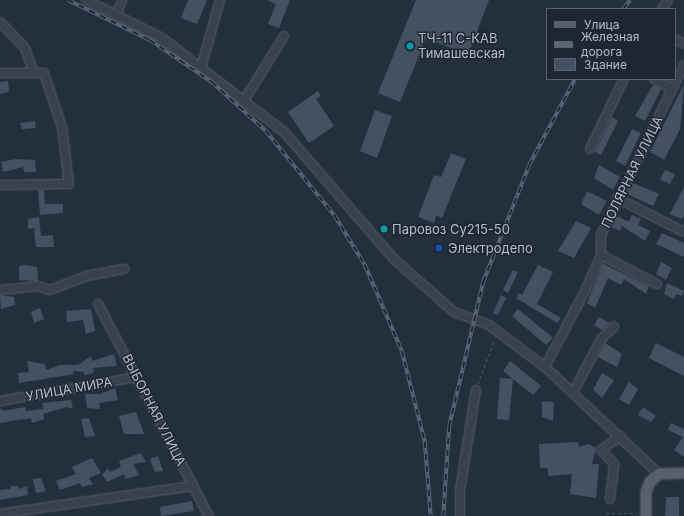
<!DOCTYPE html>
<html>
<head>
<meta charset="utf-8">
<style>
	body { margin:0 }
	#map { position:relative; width:684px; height:516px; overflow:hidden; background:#242f3e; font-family:Inter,sans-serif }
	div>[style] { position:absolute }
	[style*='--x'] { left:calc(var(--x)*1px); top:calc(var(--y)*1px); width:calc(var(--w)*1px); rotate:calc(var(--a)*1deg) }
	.building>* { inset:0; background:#455162 }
	.path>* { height:1px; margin-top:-0.5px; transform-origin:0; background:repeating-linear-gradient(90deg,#44595c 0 3px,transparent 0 6px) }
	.roads { filter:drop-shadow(0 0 1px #565f6c) drop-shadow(0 0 1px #565f6c) }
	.minor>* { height:8px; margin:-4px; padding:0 4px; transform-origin:4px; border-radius:4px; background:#38414e }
	.major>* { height:10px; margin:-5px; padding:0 5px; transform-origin:5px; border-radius:5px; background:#56606e }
	.rail>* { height:3.5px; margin-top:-1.75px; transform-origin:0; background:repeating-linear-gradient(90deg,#1d2633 0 6px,#5a6575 0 12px); box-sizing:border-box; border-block:1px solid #5a6575 }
	.dots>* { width:11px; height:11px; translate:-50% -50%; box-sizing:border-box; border:2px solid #1d2633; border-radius:50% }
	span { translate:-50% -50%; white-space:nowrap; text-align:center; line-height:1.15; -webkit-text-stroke:3px #1d2633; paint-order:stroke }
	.poi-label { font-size:13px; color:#b4bcc9 }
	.left { translate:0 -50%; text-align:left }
	.street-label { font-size:13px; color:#b4bcc9 }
	.legend { position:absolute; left:546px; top:8px; width:130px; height:72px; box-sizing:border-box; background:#1d2633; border:1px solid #59626f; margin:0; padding:5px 7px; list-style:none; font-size:12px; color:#b4bcc9 }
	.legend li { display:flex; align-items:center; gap:8px; height:20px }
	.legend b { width:20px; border:1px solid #59626f }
</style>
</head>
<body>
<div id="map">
	<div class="building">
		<div style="clip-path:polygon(188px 0,207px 0,197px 24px,181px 18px)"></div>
		<div style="clip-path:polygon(290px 0,279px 28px,268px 24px,276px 4px,267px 0)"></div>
		<div style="clip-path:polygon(416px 0,489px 0,468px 55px,426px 38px,400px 102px,378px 93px)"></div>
		<div style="clip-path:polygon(8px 81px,9px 92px,0 94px,0 82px)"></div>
		<div style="clip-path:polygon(684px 84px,680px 129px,664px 160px,650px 152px)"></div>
		<div style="clip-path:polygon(653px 85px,661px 89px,645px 121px,635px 116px)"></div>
		<div style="clip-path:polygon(318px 91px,321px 96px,316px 99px,334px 126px,309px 143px,288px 112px)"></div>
		<div style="clip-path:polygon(375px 110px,392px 116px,377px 158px,360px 151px)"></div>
		<div style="clip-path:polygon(612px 117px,618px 121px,601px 155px,595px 152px)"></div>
		<div style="clip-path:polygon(35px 121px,36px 128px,22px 129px,20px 123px)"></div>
		<div style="clip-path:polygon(632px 129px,641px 133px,625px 166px,616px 161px)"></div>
		<div style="clip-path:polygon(451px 153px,466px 159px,442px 218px,436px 215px,434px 223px,418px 217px,434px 175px,441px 177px)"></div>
		<div style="clip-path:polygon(16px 159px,35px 160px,36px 172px,24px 172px,23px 167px,3px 172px,1px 162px)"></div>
		<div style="clip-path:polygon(599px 165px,620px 177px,613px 190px,594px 178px)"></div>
		<div style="clip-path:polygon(665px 170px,675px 174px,670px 184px,660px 180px)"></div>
		<div style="clip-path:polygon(633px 183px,659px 194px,653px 206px,627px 194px)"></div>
		<div style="clip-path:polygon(684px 187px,684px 216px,682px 219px,670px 214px)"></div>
		<div style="clip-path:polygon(38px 190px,44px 190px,45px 204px,63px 204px,63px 213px,40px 215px)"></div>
		<div style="clip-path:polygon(587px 191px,607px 201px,599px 215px,581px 204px)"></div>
		<div style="clip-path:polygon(632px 215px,641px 219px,638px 225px,650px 231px,645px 241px,622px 226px,620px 231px,611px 227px,617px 216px,629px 222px)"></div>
		<div style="clip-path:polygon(39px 217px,41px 236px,53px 235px,54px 247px,36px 247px,34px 228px,28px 229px,28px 219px)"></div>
		<div style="clip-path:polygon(576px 221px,591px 228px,574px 258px,558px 251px)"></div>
		<div style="clip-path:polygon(662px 233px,684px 243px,684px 257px,656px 244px)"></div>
		<div style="clip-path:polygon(661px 262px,672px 268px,666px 280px,656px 274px)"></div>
		<div style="clip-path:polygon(603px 264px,649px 286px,646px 294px,624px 279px,621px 285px,608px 278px,595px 308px,587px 303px)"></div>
		<div style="clip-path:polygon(26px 265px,37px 267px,38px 281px,19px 280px,19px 266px)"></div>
		<div style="clip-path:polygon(538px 265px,553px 272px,537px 304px,561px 318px,557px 323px,516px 298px,519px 293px,522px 295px)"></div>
		<div style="clip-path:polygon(513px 270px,518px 272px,508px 293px,503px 290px)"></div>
		<div style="clip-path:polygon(667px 283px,684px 291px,682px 296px,677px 294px,674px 299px,664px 294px)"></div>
		<div style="clip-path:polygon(0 295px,14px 297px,15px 305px,1px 309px)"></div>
		<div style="clip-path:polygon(501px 295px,506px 298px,498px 315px,493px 313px)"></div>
		<div style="clip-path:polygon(40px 308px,44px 319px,34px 323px,31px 312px)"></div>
		<div style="clip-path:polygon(91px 309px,95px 331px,86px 334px,83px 320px,67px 322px,66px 311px)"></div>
		<div style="clip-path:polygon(518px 309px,553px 338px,546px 345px,512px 316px)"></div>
		<div style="clip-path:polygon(599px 317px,610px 323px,602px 330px,594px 325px)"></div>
		<div style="clip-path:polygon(605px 343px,622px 354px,617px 367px,598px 357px)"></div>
		<div style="clip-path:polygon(656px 343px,684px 357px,684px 376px,649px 358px)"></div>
		<div style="clip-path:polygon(114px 354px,117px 366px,93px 368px,94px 373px,84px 375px,84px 372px,73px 371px,74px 374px,19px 383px,18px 373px,29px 372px,27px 361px,45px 364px,46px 370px,60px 365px,78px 365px,91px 356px,92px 361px)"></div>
		<div style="clip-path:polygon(510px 361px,541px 386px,533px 395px,503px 371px)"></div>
		<div style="clip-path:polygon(602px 373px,614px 380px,602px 398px,593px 390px)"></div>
		<div style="clip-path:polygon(500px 378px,513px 379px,509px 420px,497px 419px)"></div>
		<div style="clip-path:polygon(629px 382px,638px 389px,629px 405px,619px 399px)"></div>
		<div style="clip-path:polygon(115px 388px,118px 400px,99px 403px,100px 409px,87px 408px,85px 394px,100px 394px)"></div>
		<div style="clip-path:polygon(71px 400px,73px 409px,67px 407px,43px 414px,44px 419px,32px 423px,31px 418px,0 423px,0 408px,3px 411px,25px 407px,26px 411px,44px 409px,42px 403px)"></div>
		<div style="clip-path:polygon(542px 401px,554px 402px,553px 421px,542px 417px)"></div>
		<div style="clip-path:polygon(643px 407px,656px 416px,651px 422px,638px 415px)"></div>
		<div style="clip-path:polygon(136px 412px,144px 434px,124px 434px,119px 416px)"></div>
		<div style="clip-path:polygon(89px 418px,95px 436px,85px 437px,81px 419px)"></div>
		<div style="clip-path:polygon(671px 423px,684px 429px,684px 457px,674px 450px,683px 437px,668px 430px)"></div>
		<div style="clip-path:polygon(578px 442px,579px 447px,588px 444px,596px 448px,592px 464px,599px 464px,596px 498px,570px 494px,572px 474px,549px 476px,547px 468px,540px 468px,539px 444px)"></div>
		<div style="clip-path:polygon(141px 453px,146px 462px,133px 464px,139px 475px,126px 479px,124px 474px,107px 482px,102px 475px,108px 468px,110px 472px,121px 467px,119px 461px)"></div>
		<div style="clip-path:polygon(158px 456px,163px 471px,155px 472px,150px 459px)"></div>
		<div style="clip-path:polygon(92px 458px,101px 473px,89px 478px,93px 484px,82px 487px,80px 483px,60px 490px,56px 481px,76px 474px,72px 467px)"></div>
		<div style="clip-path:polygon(41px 478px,46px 491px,36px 493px,33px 479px)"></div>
		<div style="clip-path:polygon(11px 486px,18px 486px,18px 489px,27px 486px,28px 495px,0 500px,0 490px,11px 489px)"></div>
		<div style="clip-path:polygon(666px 497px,679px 497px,679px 516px,665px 516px)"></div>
		<div style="clip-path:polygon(192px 501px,194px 511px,161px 516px,160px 507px)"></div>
	</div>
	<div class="path">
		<div style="--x:478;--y:384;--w:49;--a:-69.7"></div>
		<div style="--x:606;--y:513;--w:31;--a:0"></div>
	</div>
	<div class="roads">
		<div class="minor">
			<div style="--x:86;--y:0;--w:85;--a:26.6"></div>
			<div style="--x:162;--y:38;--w:154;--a:37.6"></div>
			<div style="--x:284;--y:132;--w:169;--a:49.1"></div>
			<div style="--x:395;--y:260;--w:79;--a:41.4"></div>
			<div style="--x:454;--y:312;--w:37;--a:20"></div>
			<div style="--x:489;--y:325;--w:70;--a:36.9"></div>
			<div style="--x:545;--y:367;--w:156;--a:43.2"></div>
			<div style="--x:662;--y:9;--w:11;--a:-56"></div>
			<div style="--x:117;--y:13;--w:14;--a:-69"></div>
			<div style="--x:0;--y:22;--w:36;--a:46"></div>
			<div style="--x:25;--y:48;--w:24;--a:71"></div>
			<div style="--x:675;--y:39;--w:10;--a:29"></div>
			<div style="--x:201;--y:68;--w:71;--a:-74.4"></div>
			<div style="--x:0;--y:73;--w:44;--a:0"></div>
			<div style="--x:44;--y:73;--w:57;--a:71.6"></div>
			<div style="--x:62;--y:127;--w:57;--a:83"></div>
			<div style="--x:69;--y:184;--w:69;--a:179.2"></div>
			<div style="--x:654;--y:79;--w:21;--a:29"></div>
			<div style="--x:245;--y:99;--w:74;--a:-58.2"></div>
			<div style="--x:590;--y:149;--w:78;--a:-64.1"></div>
			<div style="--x:617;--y:198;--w:75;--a:26.9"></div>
			<div style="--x:601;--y:255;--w:63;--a:27.4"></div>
			<div style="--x:0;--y:290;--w:37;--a:-6"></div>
			<div style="--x:37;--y:286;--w:14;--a:17"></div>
			<div style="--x:50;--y:290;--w:40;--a:-21"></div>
			<div style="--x:87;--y:276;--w:38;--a:-11"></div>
			<div style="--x:98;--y:304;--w:239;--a:62.4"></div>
			<div style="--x:545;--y:367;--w:88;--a:-62.3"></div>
			<div style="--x:586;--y:289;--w:37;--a:-66"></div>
			<div style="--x:601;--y:255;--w:20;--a:-90"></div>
			<div style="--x:601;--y:235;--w:189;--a:-64"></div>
			<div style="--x:574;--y:391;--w:59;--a:-62.6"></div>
			<div style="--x:601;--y:339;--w:18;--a:-43"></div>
			<div style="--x:0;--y:401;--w:139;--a:-9.9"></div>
			<div style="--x:610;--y:499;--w:35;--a:-83"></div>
			<div style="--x:614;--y:464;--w:19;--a:-133"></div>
			<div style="--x:601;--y:450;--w:24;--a:-36"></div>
			<div style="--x:0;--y:514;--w:195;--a:-8.3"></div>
			<div style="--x:460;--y:516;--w:26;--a:-90"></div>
			<div style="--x:460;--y:490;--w:101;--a:-80.9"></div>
		</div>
		<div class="major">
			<div style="--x:646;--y:516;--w:24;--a:-90"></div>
			<div style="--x:646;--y:492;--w:11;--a:-68"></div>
			<div style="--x:650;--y:482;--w:12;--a:-42"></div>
			<div style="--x:659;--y:474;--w:25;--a:-2"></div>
		</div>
	</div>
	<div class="rail">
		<div style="--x:68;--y:0;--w:91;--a:26"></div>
		<div style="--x:150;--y:40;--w:75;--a:34.1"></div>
		<div style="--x:212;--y:82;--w:73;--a:42.2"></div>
		<div style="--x:266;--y:131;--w:109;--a:50.9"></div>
		<div style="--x:335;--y:216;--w:57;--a:58.5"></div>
		<div style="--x:365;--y:265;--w:94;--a:66.7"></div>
		<div style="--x:402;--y:351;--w:94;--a:75.8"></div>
		<div style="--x:425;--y:442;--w:74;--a:85.4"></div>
		<div style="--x:623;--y:9;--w:11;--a:-52"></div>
		<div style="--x:443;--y:516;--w:90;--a:-86.2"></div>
		<div style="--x:449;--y:426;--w:148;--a:-76.7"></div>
		<div style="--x:483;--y:282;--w:126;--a:-68.5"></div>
		<div style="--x:529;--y:165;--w:98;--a:-61.9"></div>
	</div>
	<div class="dots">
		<div style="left:410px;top:46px;background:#0f9aa8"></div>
		<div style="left:384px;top:229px;background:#0f9aa8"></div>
		<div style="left:439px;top:248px;background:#1a4fb4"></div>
	</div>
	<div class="poi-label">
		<span class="left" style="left:418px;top:46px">ТЧ-11 С-КАВ<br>Тимашевская</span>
		<span class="left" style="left:392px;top:229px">Паровоз Су215-50</span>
		<span class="left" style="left:448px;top:248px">Электродепо</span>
	</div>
	<div class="street-label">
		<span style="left:632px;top:172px;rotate:-64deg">ПОЛЯРНАЯ УЛИЦА</span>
		<span style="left:69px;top:389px;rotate:-10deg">УЛИЦА МИРА</span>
		<span style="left:154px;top:410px;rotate:63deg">ВЫБОРНАЯ УЛИЦА</span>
	</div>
	<ul class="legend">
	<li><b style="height:5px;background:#56606e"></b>Улица</li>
	<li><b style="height:5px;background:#5a6575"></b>Железная дорога</li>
	<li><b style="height:11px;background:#455162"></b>Здание</li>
	</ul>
</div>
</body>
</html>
